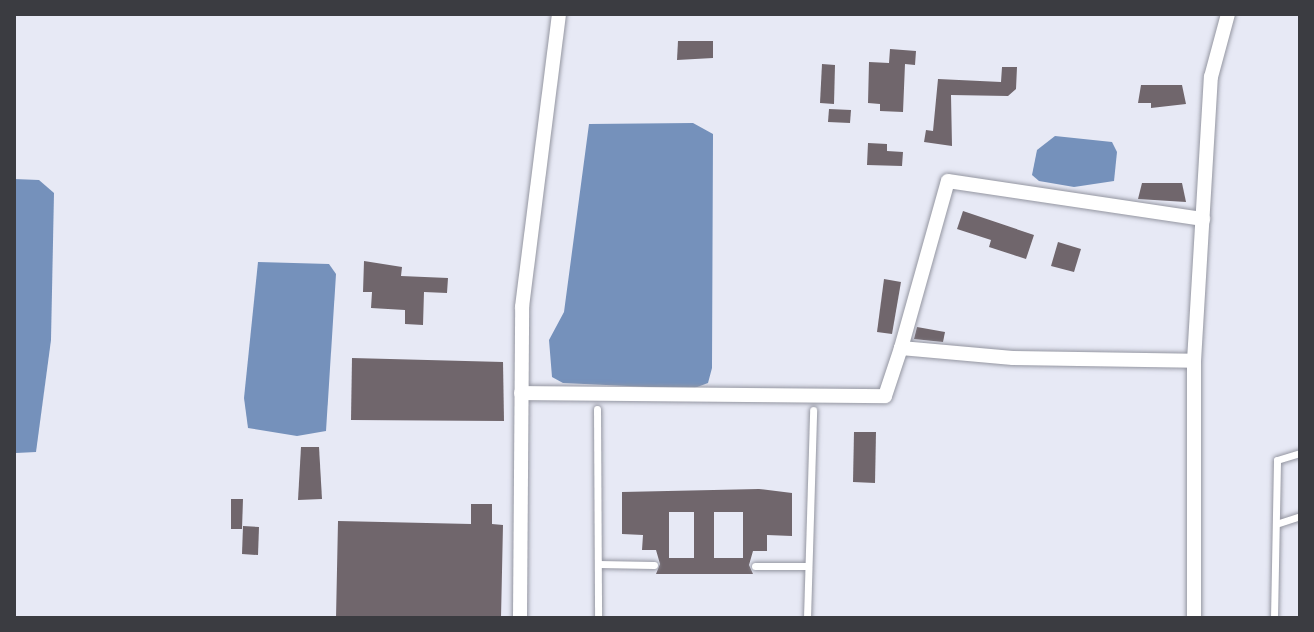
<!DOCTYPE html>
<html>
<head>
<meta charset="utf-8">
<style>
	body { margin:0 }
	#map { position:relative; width:1314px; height:632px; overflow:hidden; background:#e7e9f5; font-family:"Alegreya Sans",sans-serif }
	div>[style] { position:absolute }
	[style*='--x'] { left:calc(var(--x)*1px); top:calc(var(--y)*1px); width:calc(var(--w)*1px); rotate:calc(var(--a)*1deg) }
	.water>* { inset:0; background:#7591bb }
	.building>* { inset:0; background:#70666c }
	.roads { filter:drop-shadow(0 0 2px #9496a1) drop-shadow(0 0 2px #9496a1) }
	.service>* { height:7px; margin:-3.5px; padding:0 3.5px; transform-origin:3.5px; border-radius:3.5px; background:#fff }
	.minor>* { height:14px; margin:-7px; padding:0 7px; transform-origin:7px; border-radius:7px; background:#fff }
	span { translate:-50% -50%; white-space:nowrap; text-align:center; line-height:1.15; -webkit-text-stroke:8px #f5f6fe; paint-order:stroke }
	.frame { position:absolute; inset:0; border:16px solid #3b3c41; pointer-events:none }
</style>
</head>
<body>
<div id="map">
	<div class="water">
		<div style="clip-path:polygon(693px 123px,713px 134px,712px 368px,708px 383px,692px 389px,563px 383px,552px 377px,549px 340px,564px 312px,589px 124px)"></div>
		<div style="clip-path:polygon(1055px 136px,1112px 142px,1117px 152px,1114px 181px,1074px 187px,1039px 181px,1032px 175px,1037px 150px)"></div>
		<div style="clip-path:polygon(14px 179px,39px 180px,54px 193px,51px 340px,36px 452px,16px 453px)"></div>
		<div style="clip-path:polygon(258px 262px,329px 264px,336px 274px,326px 431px,297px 436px,248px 428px,244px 398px)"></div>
	</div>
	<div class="building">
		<div style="clip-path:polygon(678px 41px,713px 41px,713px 58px,677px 60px)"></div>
		<div style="clip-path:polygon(890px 49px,916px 51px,915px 65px,905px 64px,903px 112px,880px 111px,880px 104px,868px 103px,869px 62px,889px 63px)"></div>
		<div style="clip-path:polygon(822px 64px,835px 65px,834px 104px,820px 103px)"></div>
		<div style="clip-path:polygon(1002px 67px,1017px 67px,1016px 89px,1008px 96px,951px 95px,952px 146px,924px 142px,926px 130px,933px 131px,938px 79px,1001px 82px)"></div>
		<div style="clip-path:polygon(1141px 85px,1182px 85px,1186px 104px,1151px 108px,1151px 103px,1138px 103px)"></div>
		<div style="clip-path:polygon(829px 109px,851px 110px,850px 123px,828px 122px)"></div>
		<div style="clip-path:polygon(868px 143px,887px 144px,887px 151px,903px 152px,902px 166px,867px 165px)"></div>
		<div style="clip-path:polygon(1142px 183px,1182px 183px,1186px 202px,1138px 199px)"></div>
		<div style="clip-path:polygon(963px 211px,1034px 235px,1026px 259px,989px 247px,991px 240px,957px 229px)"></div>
		<div style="clip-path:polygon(1058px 242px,1081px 249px,1074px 272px,1051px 266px)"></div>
		<div style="clip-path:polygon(364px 261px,402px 267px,401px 276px,448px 278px,447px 293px,424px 292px,423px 325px,405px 324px,405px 310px,371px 308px,372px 292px,363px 292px)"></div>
		<div style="clip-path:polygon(884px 279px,901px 282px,892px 334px,877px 332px)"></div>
		<div style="clip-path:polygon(917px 327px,945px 332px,943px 342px,914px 339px)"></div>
		<div style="clip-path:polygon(352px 358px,503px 362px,504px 421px,351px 420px)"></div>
		<div style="clip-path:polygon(854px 432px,876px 432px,875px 483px,853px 482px)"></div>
		<div style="clip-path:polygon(301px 447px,319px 447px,322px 499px,298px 500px)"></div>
		<div style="clip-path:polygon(evenodd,759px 489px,792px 493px,792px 536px,767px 535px,767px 551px,753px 551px,749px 565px,753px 574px,656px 574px,660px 564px,656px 550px,642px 550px,643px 535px,622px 534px,622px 492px,759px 489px,669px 512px,694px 512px,694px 558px,669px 558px,669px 512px,759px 489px,714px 512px,743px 512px,743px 558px,714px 558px,714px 512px)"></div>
		<div style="clip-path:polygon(231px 499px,243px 499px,242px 529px,231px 529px)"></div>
		<div style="clip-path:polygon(471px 504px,492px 504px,492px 524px,503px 525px,501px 618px,336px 618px,338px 521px,471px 524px)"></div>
		<div style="clip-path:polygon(243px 526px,259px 527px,258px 555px,242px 554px)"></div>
	</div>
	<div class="roads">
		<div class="service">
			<div style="--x:597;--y:409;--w:209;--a:89.7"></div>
			<div style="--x:1276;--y:524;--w:25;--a:-18"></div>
			<div style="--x:598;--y:564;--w:56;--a:1"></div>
			<div style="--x:755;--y:566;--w:52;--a:0"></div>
			<div style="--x:807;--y:618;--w:208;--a:-88.3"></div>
			<div style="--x:1274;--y:618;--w:158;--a:-88.9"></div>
			<div style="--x:1277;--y:460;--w:24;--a:-17"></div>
		</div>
		<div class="minor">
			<div style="--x:901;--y:348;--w:173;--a:-74.3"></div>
			<div style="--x:948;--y:181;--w:258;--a:8.5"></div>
			<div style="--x:1194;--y:361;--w:285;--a:-86.6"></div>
			<div style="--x:1211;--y:77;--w:65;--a:-74.9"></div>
			<div style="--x:521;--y:393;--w:364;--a:0.5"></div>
			<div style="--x:885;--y:396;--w:51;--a:-71.6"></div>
			<div style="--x:901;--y:348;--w:112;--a:5.1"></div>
			<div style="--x:1013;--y:358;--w:181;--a:0.9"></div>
			<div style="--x:1194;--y:361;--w:257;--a:90"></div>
			<div style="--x:520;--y:618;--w:311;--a:-89.6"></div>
			<div style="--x:522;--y:307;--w:295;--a:-82.8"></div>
		</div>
	</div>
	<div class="frame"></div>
</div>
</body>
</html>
